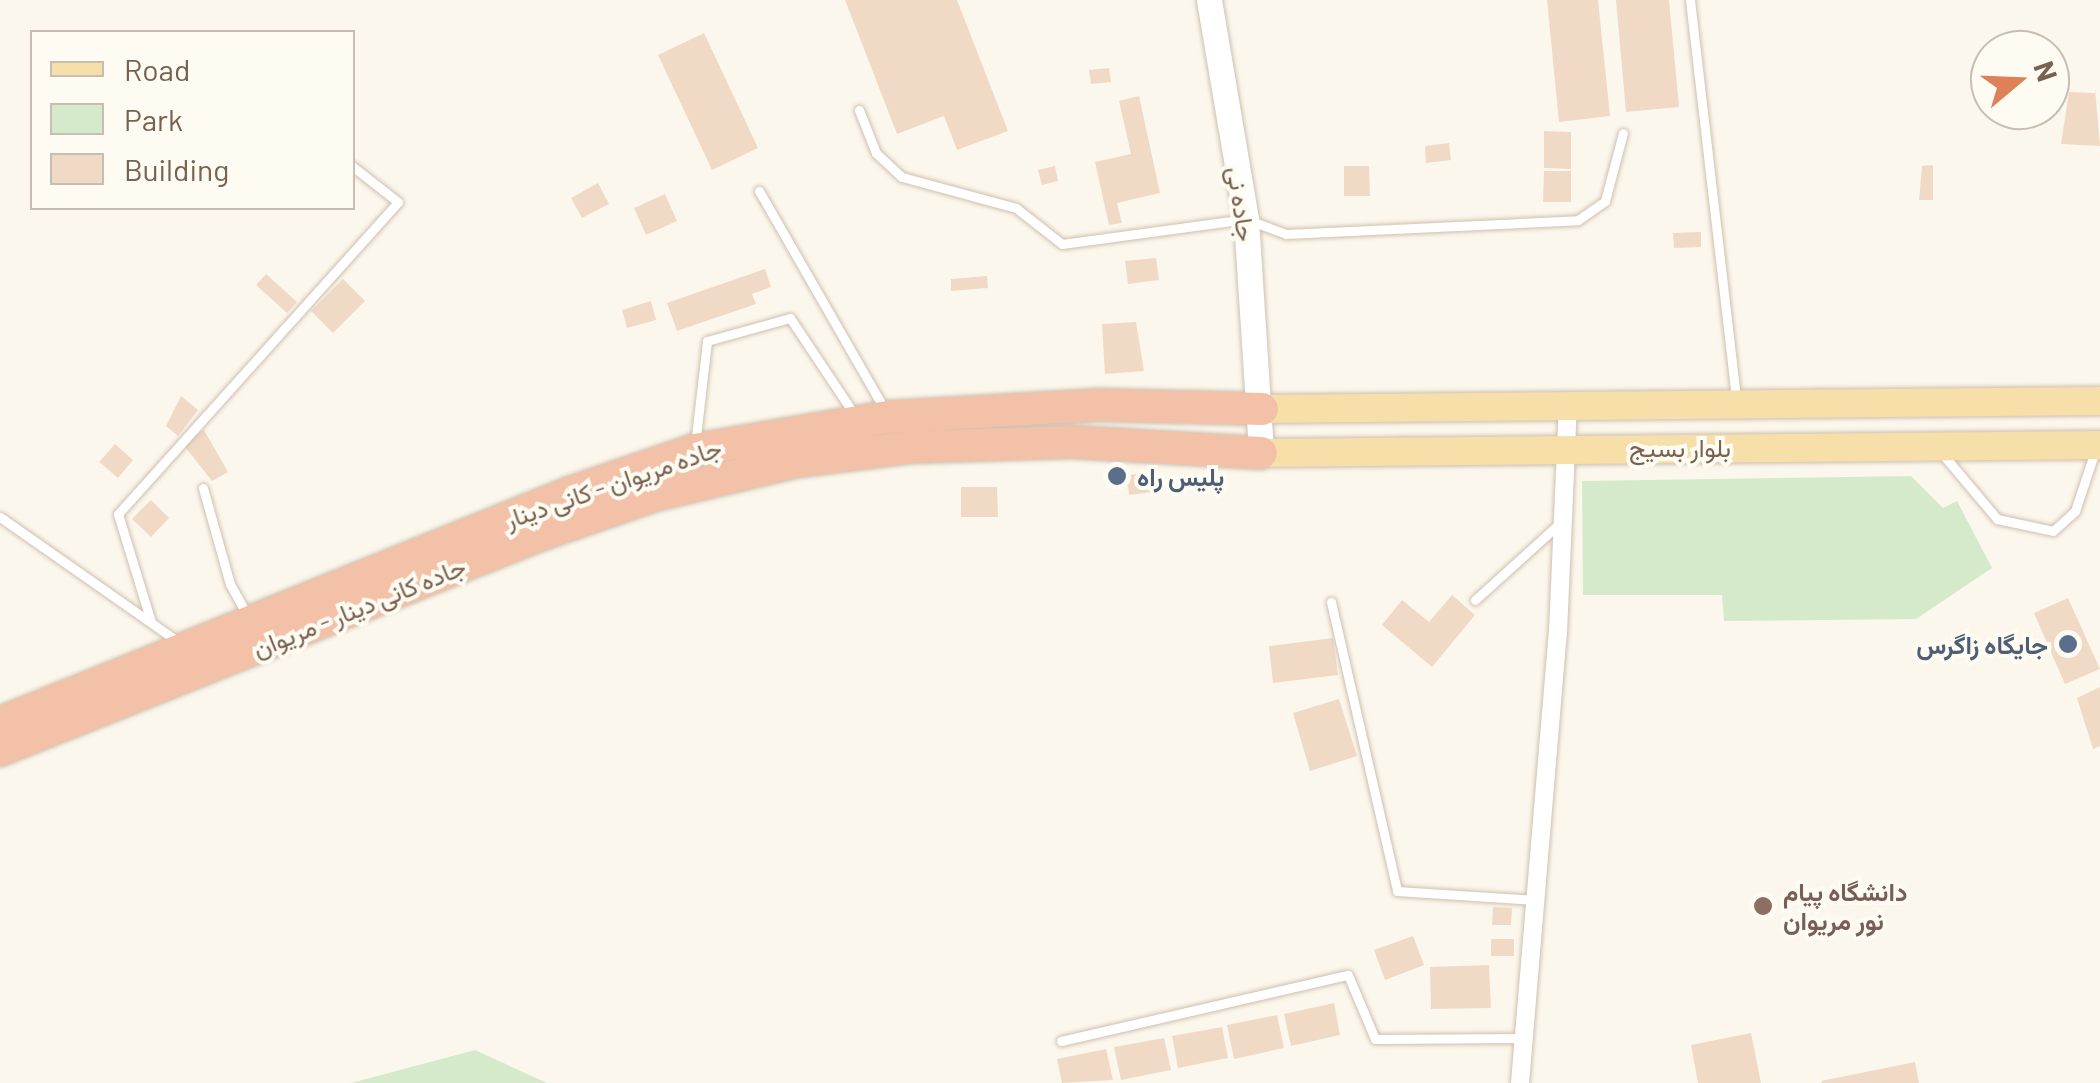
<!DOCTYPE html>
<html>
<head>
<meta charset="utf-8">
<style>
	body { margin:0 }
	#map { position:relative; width:2100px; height:1083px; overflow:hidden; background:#fcf7ec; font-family:Barlow,Vazirmatn,sans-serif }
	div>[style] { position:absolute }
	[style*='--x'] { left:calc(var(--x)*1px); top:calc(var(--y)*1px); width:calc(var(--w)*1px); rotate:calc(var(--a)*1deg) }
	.green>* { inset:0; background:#d5eacb }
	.building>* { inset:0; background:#f0dac5 }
	.roads { filter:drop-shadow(0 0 2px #cec0b1) drop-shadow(0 0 2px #cec0b1) }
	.lane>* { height:9px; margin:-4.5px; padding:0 4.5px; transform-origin:4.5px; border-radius:4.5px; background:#fff }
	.street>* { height:18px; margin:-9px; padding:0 9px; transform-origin:9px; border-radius:9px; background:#fff }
	.secondary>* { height:25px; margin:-12.5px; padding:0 12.5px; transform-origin:12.5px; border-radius:12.5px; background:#fff }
	.primary>* { height:28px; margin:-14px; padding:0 14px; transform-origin:14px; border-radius:14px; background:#f6dfa9 }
	.highway>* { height:32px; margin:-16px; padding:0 16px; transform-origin:16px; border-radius:16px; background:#f2c1a7 }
	.dots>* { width:28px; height:28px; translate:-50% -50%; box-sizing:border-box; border:5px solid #fefbf3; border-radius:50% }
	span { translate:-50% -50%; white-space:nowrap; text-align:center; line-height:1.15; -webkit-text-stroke:8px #fefbf3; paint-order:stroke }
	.street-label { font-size:25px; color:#77614f }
	.service-label { font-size:25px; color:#4e5e75; font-weight:700 }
	.left { translate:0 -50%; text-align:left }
	.right { translate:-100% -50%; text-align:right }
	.education-label { font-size:25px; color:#785e54; font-weight:700 }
	.legend { position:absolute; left:30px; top:30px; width:325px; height:180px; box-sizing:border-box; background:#fefbf3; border:2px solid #c8bdb1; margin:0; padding:12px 18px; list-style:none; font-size:30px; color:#77614f }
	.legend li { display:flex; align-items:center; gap:20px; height:50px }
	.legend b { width:50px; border:2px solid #c8bdb1 }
	.north { position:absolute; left:1970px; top:30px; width:100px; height:100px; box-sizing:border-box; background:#fefbf3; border:2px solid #c8bdb1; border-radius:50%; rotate:71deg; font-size:28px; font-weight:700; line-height:40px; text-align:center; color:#77614f }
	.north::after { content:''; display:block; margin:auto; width:35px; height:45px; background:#de8159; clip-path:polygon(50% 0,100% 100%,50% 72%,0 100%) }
</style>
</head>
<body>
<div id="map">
	<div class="green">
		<div style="clip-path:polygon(1911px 476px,1943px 508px,1957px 501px,1992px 568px,1916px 619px,1724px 621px,1722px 595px,1583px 595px,1582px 481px)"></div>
		<div style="clip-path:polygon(475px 1050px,547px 1083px,351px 1083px)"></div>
	</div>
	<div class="building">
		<div style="clip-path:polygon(845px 0,957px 0,1008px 131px,957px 150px,944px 116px,897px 134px)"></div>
		<div style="clip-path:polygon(1547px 0,1598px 0,1610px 116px,1559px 122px)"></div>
		<div style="clip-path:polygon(1616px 0,1669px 0,1679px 107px,1626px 112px)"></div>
		<div style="clip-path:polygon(704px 33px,758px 148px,712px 170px,658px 55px)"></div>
		<div style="clip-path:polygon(1109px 68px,1111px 82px,1091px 84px,1089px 70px)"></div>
		<div style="clip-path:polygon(2095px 88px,2100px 146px,2061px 144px,2069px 92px,2095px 93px)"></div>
		<div style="clip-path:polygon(1139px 96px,1160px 193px,1117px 203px,1122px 223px,1109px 225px,1095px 162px,1131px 154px,1119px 101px)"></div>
		<div style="clip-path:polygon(1544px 131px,1571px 132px,1571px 169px,1544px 168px)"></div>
		<div style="clip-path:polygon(1449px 143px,1451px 160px,1426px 163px,1425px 146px)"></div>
		<div style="clip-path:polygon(1933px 165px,1933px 200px,1919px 200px,1922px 166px)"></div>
		<div style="clip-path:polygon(1055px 166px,1058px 181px,1042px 185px,1038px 170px)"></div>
		<div style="clip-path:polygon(1344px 166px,1369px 166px,1370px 196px,1344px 196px)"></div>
		<div style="clip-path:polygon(1544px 171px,1571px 171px,1571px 202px,1543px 202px)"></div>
		<div style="clip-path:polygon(598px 183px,609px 204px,582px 218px,571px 198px)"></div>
		<div style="clip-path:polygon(665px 194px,677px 221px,646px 235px,634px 208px)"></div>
		<div style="clip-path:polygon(1701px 232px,1701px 247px,1674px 248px,1673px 233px)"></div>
		<div style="clip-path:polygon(1156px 258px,1159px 280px,1128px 284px,1125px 261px)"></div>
		<div style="clip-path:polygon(765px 269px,771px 287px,752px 294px,756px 304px,677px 331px,667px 303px)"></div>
		<div style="clip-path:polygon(266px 274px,297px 302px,287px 313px,256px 285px)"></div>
		<div style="clip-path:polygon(987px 276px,988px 288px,951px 291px,951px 279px)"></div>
		<div style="clip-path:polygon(343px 279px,365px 301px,333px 333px,311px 311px)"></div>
		<div style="clip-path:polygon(651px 301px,656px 320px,627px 328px,622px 310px)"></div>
		<div style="clip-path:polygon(1136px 322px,1144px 371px,1105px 374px,1102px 324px)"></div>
		<div style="clip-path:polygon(181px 396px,198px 410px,178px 436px,166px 426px)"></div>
		<div style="clip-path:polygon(204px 430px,228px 472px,212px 481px,182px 443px)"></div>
		<div style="clip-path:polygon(115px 444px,133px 460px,118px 478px,99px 462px)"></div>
		<div style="clip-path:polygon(1150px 473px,1152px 492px,1129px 495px,1128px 486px,1118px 487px,1117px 476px)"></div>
		<div style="clip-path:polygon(961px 487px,997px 487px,998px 517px,961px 517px)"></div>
		<div style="clip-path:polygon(151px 500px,169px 518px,151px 537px,132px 519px)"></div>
		<div style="clip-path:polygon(1452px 595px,1475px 615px,1432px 667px,1382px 625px,1402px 600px,1429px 622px)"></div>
		<div style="clip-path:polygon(2068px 598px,2100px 669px,2065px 684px,2034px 613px)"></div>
		<div style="clip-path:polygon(1333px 638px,1338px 675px,1273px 683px,1269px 646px)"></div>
		<div style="clip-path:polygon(2100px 687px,2100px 746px,2093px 749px,2077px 698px)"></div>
		<div style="clip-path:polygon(1339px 699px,1357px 756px,1310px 771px,1293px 713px)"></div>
		<div style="clip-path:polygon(1493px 907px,1512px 908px,1511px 925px,1492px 925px)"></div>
		<div style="clip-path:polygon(1413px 936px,1424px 965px,1385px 980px,1374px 950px)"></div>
		<div style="clip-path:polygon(1491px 939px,1514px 939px,1514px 956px,1491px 956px)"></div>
		<div style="clip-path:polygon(1489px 965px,1491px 1008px,1431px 1009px,1430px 967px)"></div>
		<div style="clip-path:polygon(1334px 1003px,1340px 1035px,1291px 1046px,1284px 1014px)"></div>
		<div style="clip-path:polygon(1277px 1015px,1284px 1048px,1234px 1059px,1227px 1025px)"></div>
		<div style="clip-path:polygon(1222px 1027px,1228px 1058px,1178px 1068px,1172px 1036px)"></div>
		<div style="clip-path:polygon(1751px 1033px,1761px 1083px,1698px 1083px,1691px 1045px)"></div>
		<div style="clip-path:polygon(1164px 1038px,1171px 1070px,1121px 1080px,1114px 1047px)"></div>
		<div style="clip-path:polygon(1106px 1049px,1113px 1080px,1062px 1083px,1057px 1059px)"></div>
		<div style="clip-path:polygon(1915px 1062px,1919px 1083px,1822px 1083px,1821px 1081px)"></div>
	</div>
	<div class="roads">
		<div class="lane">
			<div style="--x:1690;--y:0;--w:403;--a:83.4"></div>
			<div style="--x:859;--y:110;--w:46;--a:68.4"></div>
			<div style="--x:876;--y:153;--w:35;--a:43"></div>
			<div style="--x:902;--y:177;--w:118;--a:15.2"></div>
			<div style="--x:1016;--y:208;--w:58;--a:38"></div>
			<div style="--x:1062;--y:244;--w:186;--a:-7.7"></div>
			<div style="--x:1246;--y:219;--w:43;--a:20.6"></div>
			<div style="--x:1286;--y:234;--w:292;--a:-2.7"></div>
			<div style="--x:1578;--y:220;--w:33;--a:-35"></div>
			<div style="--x:1605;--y:201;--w:70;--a:-75.2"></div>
			<div style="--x:759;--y:191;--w:253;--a:60.1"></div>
			<div style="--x:695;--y:445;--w:105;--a:-83.4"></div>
			<div style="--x:707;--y:341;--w:86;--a:-15.5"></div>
			<div style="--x:790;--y:318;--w:119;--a:56.3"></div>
			<div style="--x:1940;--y:451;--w:89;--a:50"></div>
			<div style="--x:1997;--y:519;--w:57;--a:12.1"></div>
			<div style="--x:2053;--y:531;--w:30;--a:-42"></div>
			<div style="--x:2075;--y:511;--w:63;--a:-71.6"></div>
			<div style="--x:203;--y:488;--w:100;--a:74.3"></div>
			<div style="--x:230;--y:584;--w:38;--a:61"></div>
			<div style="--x:0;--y:517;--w:220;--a:35"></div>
			<div style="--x:1475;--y:600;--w:116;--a:-42.2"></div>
			<div style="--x:1331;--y:602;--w:296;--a:77.1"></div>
			<div style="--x:1397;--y:891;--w:139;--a:3.7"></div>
			<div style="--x:151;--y:622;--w:113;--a:-107"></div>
			<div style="--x:118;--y:514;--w:419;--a:-48.1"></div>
			<div style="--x:398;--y:202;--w:58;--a:-142"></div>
			<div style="--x:1061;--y:1041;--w:294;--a:-13"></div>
			<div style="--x:1348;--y:975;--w:69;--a:67.1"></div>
			<div style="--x:1375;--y:1039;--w:149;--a:-0.4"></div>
		</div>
		<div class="street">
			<div style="--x:1520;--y:1083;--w:453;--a:-85.2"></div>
			<div style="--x:1558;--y:632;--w:227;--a:-87.5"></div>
		</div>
		<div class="secondary">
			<div style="--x:1209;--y:0;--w:222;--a:80.4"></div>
			<div style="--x:1246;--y:219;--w:234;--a:86.3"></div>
		</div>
		<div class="primary">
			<div style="--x:1262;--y:409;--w:838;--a:-0.55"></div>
			<div style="--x:1261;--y:453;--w:839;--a:-0.55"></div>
		</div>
		<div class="highway">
			<div style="--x:0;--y:723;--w:615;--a:-21.97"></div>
			<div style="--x:570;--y:493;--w:132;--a:-19"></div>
			<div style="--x:695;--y:450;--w:197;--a:-9.7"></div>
			<div style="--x:889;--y:417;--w:211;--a:-3.3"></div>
			<div style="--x:1100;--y:405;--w:162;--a:1.4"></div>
			<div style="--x:0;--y:750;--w:578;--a:-21.73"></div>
			<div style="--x:537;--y:536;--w:125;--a:-19.2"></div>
			<div style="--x:655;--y:495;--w:147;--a:-13.4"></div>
			<div style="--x:798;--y:461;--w:113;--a:-7.1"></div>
			<div style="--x:910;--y:447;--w:161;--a:-1.8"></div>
			<div style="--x:1071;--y:442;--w:190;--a:3.3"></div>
		</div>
	</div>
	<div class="dots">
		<div style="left:1117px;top:476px;background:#5c6f8a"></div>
		<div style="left:2068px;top:644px;background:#5c6f8a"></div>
		<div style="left:1763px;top:906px;background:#8d6e63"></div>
	</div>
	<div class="street-label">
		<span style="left:1242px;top:204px;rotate:82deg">جاده نی</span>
		<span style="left:1680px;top:447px">بلوار بسیج</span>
		<span style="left:613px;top:483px;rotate:-19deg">جاده مریوان - کانی دینار</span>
		<span style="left:359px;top:607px;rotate:-22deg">جاده کانی دینار - مریوان</span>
	</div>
	<div class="service-label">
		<span class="left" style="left:1137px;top:476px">پلیس راه</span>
		<span class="right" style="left:2048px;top:644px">جایگاه زاگرس</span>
	</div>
	<div class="education-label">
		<span class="left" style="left:1783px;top:906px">دانشگاه پیام<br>نور مریوان</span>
	</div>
	<ul class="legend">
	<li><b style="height:12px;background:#f6dfa9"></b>Road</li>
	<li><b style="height:28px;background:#d5eacb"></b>Park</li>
	<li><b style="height:28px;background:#f0dac5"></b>Building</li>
	</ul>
	<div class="north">N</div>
</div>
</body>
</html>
